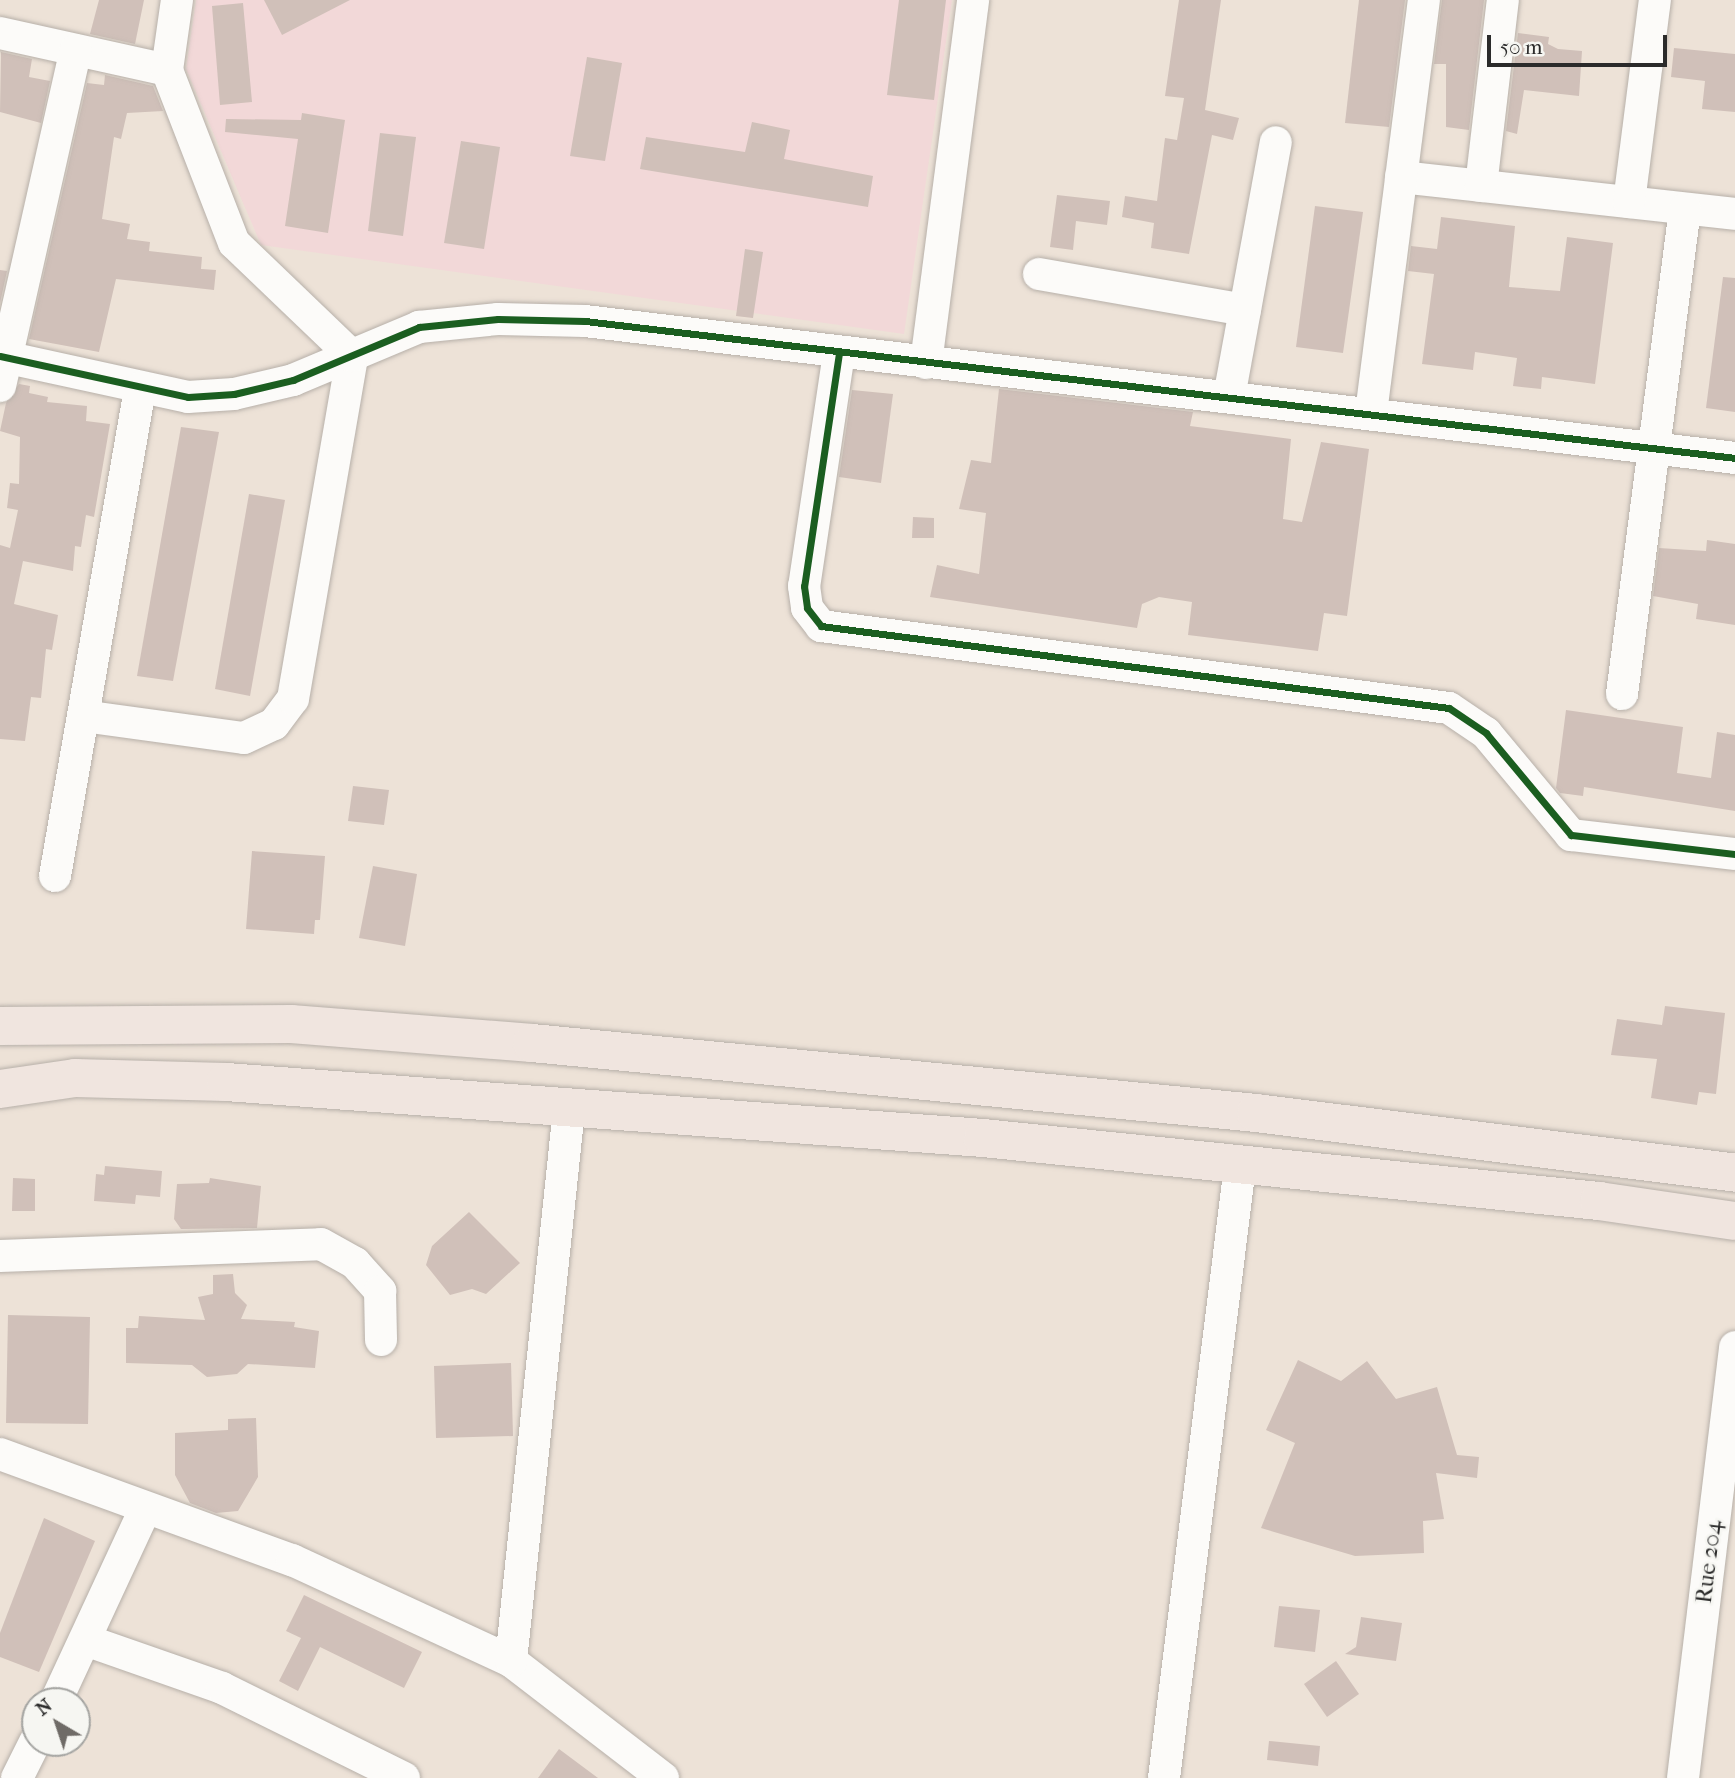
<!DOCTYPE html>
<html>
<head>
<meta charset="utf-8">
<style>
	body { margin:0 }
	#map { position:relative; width:1735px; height:1778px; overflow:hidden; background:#ede2d7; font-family:"IM FELL French Canon",serif }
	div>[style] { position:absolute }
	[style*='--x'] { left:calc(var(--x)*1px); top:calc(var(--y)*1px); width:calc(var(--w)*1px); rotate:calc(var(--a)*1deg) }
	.built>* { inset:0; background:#f2d8d8 }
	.building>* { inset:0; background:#d0c0b9 }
	.roads { filter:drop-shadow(0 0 2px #b7b0a9) drop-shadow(0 0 2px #b7b0a9) }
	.minor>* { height:32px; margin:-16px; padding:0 16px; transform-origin:16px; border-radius:16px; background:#fcfbf9 }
	.major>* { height:38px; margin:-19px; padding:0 19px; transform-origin:19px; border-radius:19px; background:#f0e5df }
	.cycleway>* { height:7px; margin:-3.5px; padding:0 3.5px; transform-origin:3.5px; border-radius:3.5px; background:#1b5e20 }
	span { translate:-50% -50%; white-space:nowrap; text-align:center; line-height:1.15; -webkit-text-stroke:5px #f6f6f2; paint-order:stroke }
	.street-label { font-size:23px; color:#2b2b2b }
	.north { position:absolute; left:21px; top:1687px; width:70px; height:70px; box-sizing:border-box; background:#f6f6f2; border:2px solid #a5a5a2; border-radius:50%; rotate:321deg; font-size:19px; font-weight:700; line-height:28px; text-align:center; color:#2b2b2b }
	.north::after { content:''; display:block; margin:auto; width:24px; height:32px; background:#6f6b67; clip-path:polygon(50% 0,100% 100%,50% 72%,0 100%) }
	.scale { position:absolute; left:1487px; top:35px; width:180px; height:32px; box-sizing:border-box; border:4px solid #2b2b2b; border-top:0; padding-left:9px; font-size:21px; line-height:24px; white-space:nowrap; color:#2b2b2b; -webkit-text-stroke:5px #f6f6f2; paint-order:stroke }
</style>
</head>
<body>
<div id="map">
	<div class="built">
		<div style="clip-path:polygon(196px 0,952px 0,904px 334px,261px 245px,186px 69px)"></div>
	</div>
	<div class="building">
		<div style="clip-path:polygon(99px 0,144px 0,135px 44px,90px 34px)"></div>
		<div style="clip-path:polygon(264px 0,350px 0,282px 35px)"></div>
		<div style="clip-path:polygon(899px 0,946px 0,934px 100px,887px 95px)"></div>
		<div style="clip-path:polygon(1179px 0,1221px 0,1205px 110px,1239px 118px,1233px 140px,1212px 135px,1189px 254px,1151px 248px,1154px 223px,1122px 217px,1125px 196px,1157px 201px,1165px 138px,1177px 140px,1184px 98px,1165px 96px)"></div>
		<div style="clip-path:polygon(1359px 0,1405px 0,1389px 127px,1345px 123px)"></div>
		<div style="clip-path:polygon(1442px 0,1484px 0,1469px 130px,1446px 127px,1446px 64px,1434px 64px)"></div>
		<div style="clip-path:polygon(243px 3px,252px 102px,220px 105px,212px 6px)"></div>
		<div style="clip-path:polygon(1518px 33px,1549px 37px,1548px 44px,1558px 49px,1582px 51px,1579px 96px,1524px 90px,1517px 134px,1506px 131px)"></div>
		<div style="clip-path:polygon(1674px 48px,1735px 54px,1735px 112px,1702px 109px,1705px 81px,1671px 77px)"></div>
		<div style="clip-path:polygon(1px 52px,32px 59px,29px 77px,50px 81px,41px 123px,0 112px)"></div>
		<div style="clip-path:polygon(587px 57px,622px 63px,605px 161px,570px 156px)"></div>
		<div style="clip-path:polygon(105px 75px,153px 86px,163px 111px,127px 113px,121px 139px,114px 137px,102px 219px,130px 224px,127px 239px,150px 242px,149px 251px,202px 257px,201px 269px,216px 270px,214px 290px,116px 279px,99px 352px,29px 339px,87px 83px,104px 85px)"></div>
		<div style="clip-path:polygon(302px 113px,345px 120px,328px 233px,285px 226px,298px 139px,225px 132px,226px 119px,301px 120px)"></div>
		<div style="clip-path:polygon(752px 122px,790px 130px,784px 159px,873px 176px,868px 207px,640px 169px,646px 137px,745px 152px)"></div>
		<div style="clip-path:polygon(380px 133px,416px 137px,403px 236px,368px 231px)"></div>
		<div style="clip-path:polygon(461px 141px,500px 147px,484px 249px,444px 243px)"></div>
		<div style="clip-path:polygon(1057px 195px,1110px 201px,1107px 225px,1076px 221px,1073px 250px,1050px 247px)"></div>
		<div style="clip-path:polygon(1315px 206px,1363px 212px,1343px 353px,1296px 347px)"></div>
		<div style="clip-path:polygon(1441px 217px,1515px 226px,1509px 287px,1560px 291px,1567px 237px,1613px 243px,1595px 384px,1542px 377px,1541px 389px,1513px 386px,1517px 358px,1475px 352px,1473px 370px,1422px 364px,1434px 274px,1408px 271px,1411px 246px,1437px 249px)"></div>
		<div style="clip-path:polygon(745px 249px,763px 252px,753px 318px,736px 316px)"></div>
		<div style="clip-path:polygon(0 270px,7px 271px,0 303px)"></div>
		<div style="clip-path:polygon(1723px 277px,1735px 278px,1735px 412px,1706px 408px)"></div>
		<div style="clip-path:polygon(19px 384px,30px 386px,29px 393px,48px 397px,47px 402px,87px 406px,86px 421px,110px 424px,94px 517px,86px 515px,81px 547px,75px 546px,73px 571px,23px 561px,14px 604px,58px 615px,52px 650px,46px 649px,41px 698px,31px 697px,25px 741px,0 739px,0 545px,10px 548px,18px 510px,7px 508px,10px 483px,19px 484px,20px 437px,0 431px,6px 403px)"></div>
		<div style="clip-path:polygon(999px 389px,1193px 412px,1190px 426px,1291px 439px,1283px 519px,1302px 522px,1321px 442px,1369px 449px,1347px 616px,1324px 613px,1318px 651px,1188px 635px,1192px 602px,1159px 597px,1142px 604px,1137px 628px,930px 597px,937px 565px,979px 574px,986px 513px,959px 509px,971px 460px,991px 463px)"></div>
		<div style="clip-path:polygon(852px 390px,893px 394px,881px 483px,839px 477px)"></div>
		<div style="clip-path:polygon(181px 427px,219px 432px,173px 681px,137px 676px)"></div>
		<div style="clip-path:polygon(249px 494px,285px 500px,250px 696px,215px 689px)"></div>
		<div style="clip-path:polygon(913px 517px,934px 518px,934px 538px,912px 538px)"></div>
		<div style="clip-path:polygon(1707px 540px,1735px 544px,1735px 625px,1696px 619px,1698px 604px,1653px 596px,1659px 548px,1706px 551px)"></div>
		<div style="clip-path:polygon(1566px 710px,1683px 727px,1677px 773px,1711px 778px,1717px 732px,1735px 735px,1735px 811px,1584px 787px,1583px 796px,1560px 793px,1556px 788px)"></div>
		<div style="clip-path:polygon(353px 786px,389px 790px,384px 825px,348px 821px)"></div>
		<div style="clip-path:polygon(252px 851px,325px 856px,320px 920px,315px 920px,314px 934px,246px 929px)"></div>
		<div style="clip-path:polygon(373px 866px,417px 874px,405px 946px,359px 938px)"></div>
		<div style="clip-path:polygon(1665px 1006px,1725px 1013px,1716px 1094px,1699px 1092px,1697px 1105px,1651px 1098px,1657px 1059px,1611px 1055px,1617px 1019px,1662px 1025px)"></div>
		<div style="clip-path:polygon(105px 1166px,162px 1171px,160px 1197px,136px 1195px,135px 1204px,94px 1201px,96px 1174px,104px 1175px)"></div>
		<div style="clip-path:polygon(13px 1178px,35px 1179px,35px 1211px,12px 1211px)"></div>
		<div style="clip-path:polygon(210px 1178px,261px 1186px,257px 1228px,181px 1229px,174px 1219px,177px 1184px,209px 1183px)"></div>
		<div style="clip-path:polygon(469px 1212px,520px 1263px,486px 1294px,472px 1289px,450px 1295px,426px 1265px,432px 1246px)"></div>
		<div style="clip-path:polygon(233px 1274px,235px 1293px,247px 1305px,241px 1319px,295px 1322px,294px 1327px,319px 1331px,315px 1368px,248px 1364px,237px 1374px,207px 1377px,192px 1365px,126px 1363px,126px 1328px,138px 1328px,139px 1316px,205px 1320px,198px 1297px,213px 1294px,213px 1275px)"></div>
		<div style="clip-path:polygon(8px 1315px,90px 1317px,88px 1424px,6px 1423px)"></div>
		<div style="clip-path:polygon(1298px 1360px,1341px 1381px,1367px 1361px,1396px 1399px,1437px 1387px,1457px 1455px,1479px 1457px,1477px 1478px,1436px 1473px,1444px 1519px,1423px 1521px,1424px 1553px,1355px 1556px,1261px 1528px,1295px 1443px,1266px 1430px)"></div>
		<div style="clip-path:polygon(511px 1363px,513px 1436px,436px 1438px,434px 1366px)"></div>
		<div style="clip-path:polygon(256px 1418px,258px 1477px,238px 1511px,216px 1513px,190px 1503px,175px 1475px,175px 1433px,228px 1430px,228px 1419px)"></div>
		<div style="clip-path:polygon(44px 1518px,95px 1541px,39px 1672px,0 1657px,0 1633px)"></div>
		<div style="clip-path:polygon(304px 1595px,422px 1652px,404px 1688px,320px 1647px,298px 1691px,279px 1681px,301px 1638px,286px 1631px)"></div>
		<div style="clip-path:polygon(1279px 1606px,1320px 1610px,1315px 1652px,1274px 1647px)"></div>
		<div style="clip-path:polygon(1361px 1617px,1402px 1623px,1396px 1661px,1345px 1654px,1356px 1647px)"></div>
		<div style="clip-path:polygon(1336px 1661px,1359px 1694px,1327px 1717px,1304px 1684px)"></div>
		<div style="clip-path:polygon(1269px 1741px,1320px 1746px,1318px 1766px,1267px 1760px)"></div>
		<div style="clip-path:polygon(559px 1749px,598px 1778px,538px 1778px)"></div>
	</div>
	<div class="roads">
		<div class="minor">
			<div style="--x:0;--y:33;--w:171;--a:12.5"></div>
			<div style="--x:1401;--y:177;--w:336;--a:6.3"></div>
			<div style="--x:1481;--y:186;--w:187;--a:-83.3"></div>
			<div style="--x:1629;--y:202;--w:204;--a:-82.7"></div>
			<div style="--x:1039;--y:274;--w:209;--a:9.9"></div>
			<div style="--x:839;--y:353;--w:236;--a:98.5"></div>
			<div style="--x:804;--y:586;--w:22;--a:82"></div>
			<div style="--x:807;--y:608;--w:23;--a:52"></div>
			<div style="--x:821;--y:626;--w:633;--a:7.44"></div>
			<div style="--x:1449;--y:708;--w:45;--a:34"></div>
			<div style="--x:1486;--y:733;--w:133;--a:50.2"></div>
			<div style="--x:1571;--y:835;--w:165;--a:6.6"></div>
			<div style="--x:0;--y:356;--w:192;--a:12.3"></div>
			<div style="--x:188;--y:397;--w:46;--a:-3.7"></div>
			<div style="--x:234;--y:394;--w:61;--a:-13.3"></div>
			<div style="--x:293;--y:380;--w:137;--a:-22.8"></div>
			<div style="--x:419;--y:327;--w:79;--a:-5.8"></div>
			<div style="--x:498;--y:319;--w:87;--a:1.3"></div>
			<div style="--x:585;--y:321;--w:1158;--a:6.79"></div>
			<div style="--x:926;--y:363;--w:366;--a:-82.6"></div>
			<div style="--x:0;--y:386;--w:344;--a:-77.3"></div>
			<div style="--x:1229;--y:397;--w:259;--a:-79.6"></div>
			<div style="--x:1371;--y:413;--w:416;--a:-82.7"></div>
			<div style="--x:1622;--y:694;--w:489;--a:-82.6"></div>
			<div style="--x:83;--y:716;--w:162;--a:7.8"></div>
			<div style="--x:244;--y:738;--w:33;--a:-25"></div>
			<div style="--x:274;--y:724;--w:31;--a:-53"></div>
			<div style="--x:293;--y:699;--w:348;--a:-80.2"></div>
			<div style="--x:352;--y:356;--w:163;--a:-136.2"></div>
			<div style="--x:234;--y:243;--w:186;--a:-111.2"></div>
			<div style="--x:167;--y:70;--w:71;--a:-81.9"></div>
			<div style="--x:55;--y:876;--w:496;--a:-80.1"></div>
			<div style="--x:0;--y:1256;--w:321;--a:-2.1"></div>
			<div style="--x:321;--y:1244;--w:39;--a:29"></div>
			<div style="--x:355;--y:1263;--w:38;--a:48"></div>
			<div style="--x:380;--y:1291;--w:49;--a:88.8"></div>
			<div style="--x:0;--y:1454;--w:311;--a:20"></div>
			<div style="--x:292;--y:1560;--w:241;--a:24.8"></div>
			<div style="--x:511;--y:1661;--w:192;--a:37.6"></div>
			<div style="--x:88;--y:1641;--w:142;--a:19.3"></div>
			<div style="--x:222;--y:1688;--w:203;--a:26.3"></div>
			<div style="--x:511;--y:1661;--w:555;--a:-84"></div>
			<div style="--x:56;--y:1701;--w:212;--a:-65.1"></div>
			<div style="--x:17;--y:1778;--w:40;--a:-63.4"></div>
			<div style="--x:1164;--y:1778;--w:617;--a:-82.92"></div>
			<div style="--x:1683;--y:1778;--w:434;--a:-83.1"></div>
		</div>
		<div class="major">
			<div style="--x:0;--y:1026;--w:291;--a:-0.4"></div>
			<div style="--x:291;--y:1024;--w:242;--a:4.5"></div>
			<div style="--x:532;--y:1043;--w:727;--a:5.52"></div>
			<div style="--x:1256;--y:1113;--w:483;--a:7.1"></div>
			<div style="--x:0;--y:1089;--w:76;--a:-8.3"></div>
			<div style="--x:75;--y:1078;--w:151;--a:1.5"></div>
			<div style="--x:226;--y:1082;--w:759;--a:4.23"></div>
			<div style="--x:983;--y:1138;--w:619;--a:5.84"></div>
			<div style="--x:1599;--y:1201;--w:137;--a:8.4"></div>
		</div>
	</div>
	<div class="cycleway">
		<div style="--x:839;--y:353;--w:236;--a:98.5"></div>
		<div style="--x:804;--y:586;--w:22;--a:82"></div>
		<div style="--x:807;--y:608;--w:23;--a:52"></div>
		<div style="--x:821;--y:626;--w:633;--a:7.44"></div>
		<div style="--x:1449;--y:708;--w:45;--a:34"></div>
		<div style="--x:1486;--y:733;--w:133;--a:50.2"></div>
		<div style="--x:1571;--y:835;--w:165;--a:6.6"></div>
		<div style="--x:0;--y:356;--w:192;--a:12.3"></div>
		<div style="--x:188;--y:397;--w:46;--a:-3.7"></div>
		<div style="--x:234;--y:394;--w:61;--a:-13.3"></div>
		<div style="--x:293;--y:380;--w:137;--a:-22.8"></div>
		<div style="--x:419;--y:327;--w:79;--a:-5.8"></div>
		<div style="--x:498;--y:319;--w:87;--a:1.3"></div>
		<div style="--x:585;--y:321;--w:1158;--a:6.79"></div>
	</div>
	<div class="street-label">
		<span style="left:1709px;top:1562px;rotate:-83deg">Rue 204</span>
	</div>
	<div class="north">N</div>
	<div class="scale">50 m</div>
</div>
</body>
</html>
